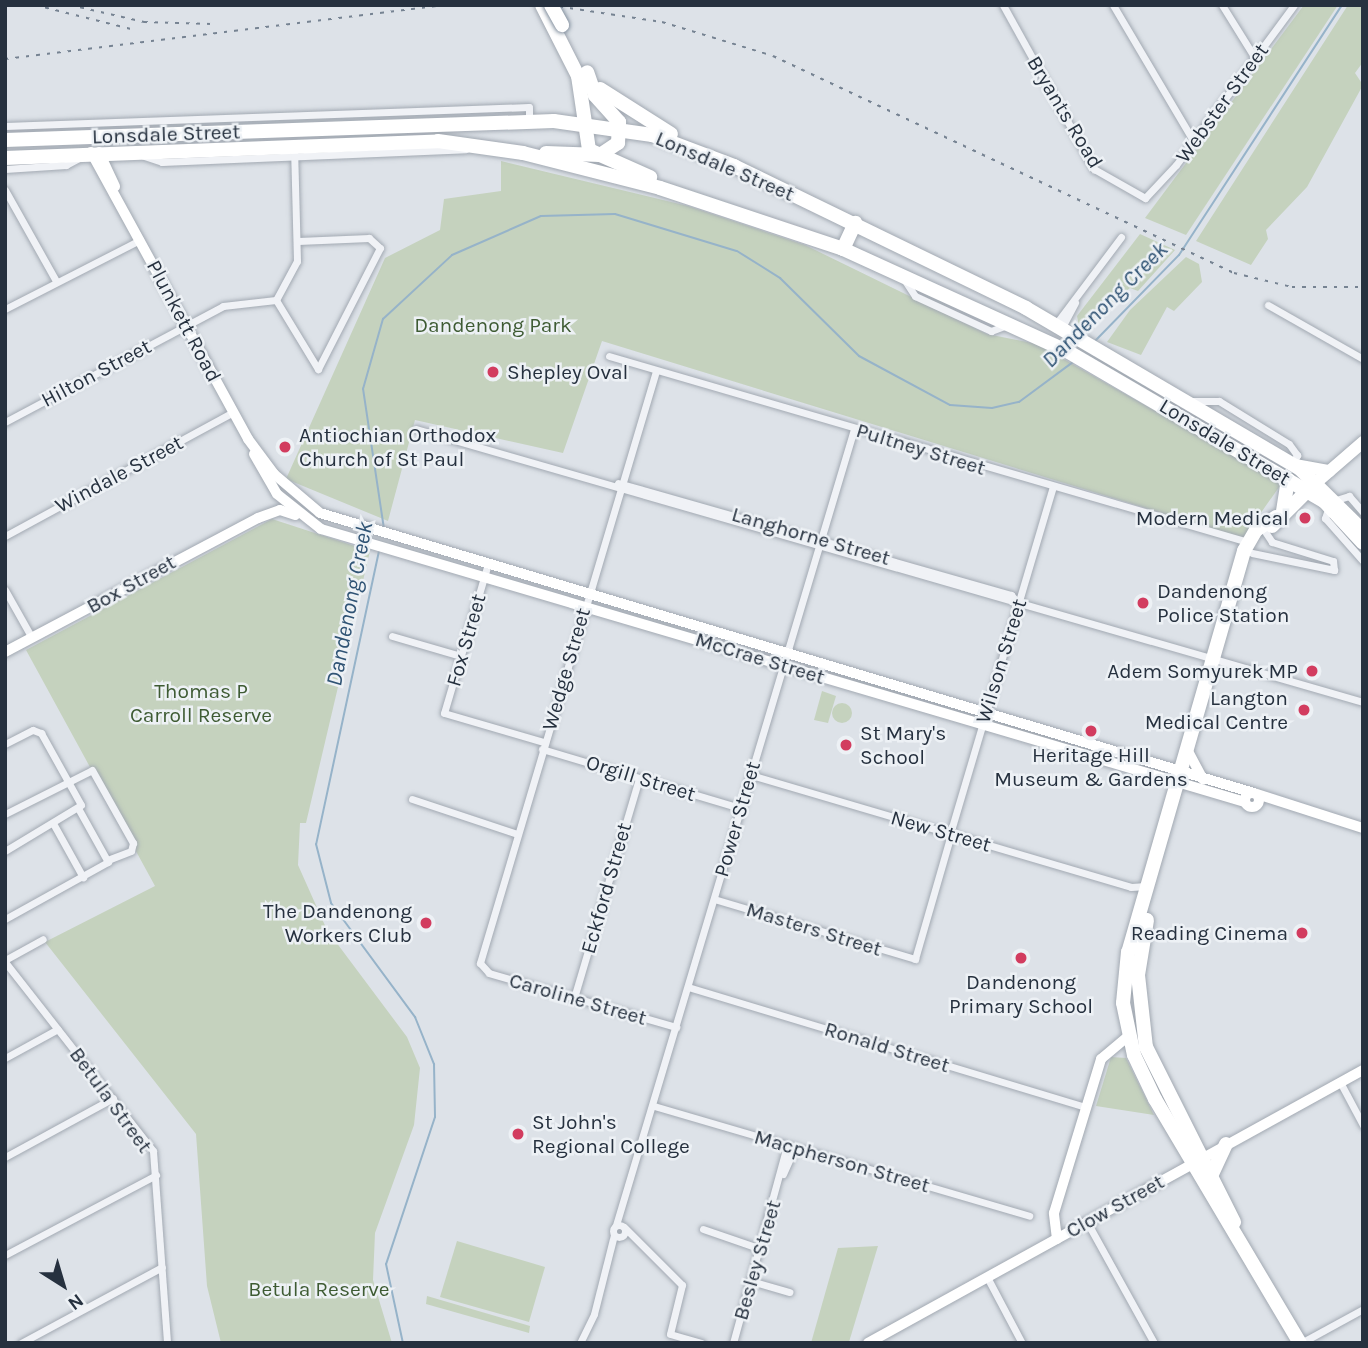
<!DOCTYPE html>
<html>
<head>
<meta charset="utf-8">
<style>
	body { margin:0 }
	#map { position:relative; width:1368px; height:1348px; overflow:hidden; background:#dde2e8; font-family:Karla,sans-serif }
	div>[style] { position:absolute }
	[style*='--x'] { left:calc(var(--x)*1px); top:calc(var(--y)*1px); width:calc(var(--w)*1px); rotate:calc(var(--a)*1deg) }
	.green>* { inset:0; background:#c5d2be }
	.round { border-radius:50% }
	.stream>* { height:2px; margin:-1px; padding:0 1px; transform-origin:1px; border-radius:1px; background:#96b3c9 }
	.roads { filter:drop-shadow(0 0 2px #a2a9b2) drop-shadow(0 0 2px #a2a9b2) }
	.street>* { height:7px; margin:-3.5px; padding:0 3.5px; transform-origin:3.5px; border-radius:3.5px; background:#f0f2f6 }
	.street>.ring { margin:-3.5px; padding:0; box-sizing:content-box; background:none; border:7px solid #f0f2f6; border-radius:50% }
	.secondary>* { height:10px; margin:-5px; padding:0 5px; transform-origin:5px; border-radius:5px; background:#fff }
	.secondary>.ring { margin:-5px; padding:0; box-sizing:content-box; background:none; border:10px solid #fff; border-radius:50% }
	.primary>* { height:12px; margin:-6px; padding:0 6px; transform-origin:6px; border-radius:6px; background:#fff }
	.highway>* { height:14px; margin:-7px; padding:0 7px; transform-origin:7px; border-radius:7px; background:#fff }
	.rail>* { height:2px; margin-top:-1px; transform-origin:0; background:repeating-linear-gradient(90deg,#768392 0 3.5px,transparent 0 10.5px) }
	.bridges { filter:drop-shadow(0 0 2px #84919f) drop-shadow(0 0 2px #84919f) }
	.highway-bridge>* { height:14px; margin:-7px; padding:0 7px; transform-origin:7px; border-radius:7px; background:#fff }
	.dots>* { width:19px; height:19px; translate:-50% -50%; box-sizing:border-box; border:4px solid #edf1f5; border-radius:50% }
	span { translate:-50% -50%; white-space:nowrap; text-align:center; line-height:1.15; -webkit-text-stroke:5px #edf1f5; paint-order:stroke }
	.street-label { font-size:21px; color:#26313f }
	.park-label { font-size:21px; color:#3e5b33 }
	.poi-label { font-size:21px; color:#26313f }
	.left { translate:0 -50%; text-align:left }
	.right { translate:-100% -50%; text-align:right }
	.water-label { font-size:23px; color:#2f5374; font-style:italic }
	.frame { position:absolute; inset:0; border:7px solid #26313f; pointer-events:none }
	.north { position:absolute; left:28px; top:1250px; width:70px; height:70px; -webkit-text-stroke:5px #edf1f5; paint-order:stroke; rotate:143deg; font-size:19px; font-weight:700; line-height:28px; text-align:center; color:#26313f }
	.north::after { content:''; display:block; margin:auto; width:24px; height:32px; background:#26313f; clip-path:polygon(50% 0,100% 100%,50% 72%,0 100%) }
</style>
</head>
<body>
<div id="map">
	<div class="green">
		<div style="clip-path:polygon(1304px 5px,1338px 5px,1186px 235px,1145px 218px)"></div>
		<div style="clip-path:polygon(1348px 5px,1363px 5px,1363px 62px,1355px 73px,1363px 85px,1307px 187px,1266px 230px,1268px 239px,1251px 265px,1196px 241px)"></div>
		<div style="clip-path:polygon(501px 161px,688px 206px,805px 245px,987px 334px,1037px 344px,1282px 483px,1243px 538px,602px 341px,563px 453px,415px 420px,388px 521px,286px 479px,385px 258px,440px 230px,444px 199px,501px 191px)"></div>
		<div style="clip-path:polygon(1140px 234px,1175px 250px,1138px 291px,1130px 288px,1080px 331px,1077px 316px)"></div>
		<div style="clip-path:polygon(1186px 257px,1199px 264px,1202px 282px,1174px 311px,1167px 307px,1141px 355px,1107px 342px,1130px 310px)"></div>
		<div style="clip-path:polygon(272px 519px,370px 551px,306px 823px,300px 823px,298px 865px,327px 930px,407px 1037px,420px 1068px,414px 1125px,375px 1233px,373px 1280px,392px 1343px,221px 1343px,207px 1286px,196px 1134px,45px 942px,155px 886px,26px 650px)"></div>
		<div style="clip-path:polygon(822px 691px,836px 696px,828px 723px,814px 720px)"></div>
		<div class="round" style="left:832px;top:703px;width:20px;height:20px"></div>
		<div style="clip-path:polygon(1111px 1057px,1126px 1058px,1154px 1115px,1096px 1106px)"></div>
		<div style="clip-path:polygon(457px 1241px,545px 1267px,529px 1322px,440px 1297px)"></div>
		<div style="clip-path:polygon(878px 1246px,849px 1342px,811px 1343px,838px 1248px)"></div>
		<div style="clip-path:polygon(427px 1296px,530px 1326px,529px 1333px,426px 1304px)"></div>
	</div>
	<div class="stream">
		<div style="--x:1095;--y:341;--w:120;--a:-45.7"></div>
		<div style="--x:1179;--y:255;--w:298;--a:-56.9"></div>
		<div style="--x:384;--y:529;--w:142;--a:-98.5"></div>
		<div style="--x:363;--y:389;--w:73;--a:-74.1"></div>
		<div style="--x:383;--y:319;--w:94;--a:-42.8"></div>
		<div style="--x:452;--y:255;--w:97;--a:-23.7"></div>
		<div style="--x:541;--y:216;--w:74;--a:-1.5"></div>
		<div style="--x:615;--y:214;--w:127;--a:16.9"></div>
		<div style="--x:737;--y:251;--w:51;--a:32.1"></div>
		<div style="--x:780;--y:278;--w:111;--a:44.6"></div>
		<div style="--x:859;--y:356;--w:103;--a:28.3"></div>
		<div style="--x:950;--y:405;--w:42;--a:4.1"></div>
		<div style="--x:992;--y:408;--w:28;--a:-13"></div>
		<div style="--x:1019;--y:402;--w:67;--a:-36.5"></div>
		<div style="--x:379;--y:551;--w:300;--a:102.1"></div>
		<div style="--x:316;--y:844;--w:61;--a:75.7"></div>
		<div style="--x:331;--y:903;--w:142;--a:53.6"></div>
		<div style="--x:415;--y:1017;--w:51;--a:68"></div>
		<div style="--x:434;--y:1064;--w:53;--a:88.9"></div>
		<div style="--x:435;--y:1117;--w:155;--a:108.4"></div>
		<div style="--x:386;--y:1264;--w:81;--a:77.9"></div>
	</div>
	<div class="roads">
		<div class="street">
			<div style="--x:1003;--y:5;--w:188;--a:61"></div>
			<div style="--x:1094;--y:169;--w:59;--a:29.6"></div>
			<div style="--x:1145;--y:198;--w:45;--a:-46.8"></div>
			<div style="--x:1176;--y:165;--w:199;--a:-53.6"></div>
			<div style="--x:1113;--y:5;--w:159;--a:59.4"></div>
			<div style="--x:1222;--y:5;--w:62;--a:58.1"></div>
			<div style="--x:5;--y:126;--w:524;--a:-2.08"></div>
			<div style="--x:529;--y:107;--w:14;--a:90"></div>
			<div style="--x:144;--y:156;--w:19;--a:18"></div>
			<div style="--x:162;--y:162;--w:304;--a:-2.4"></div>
			<div style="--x:5;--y:169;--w:61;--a:-3.8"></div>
			<div style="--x:66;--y:165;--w:17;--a:-28"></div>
			<div style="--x:5;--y:190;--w:104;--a:60.7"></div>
			<div style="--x:902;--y:276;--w:24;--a:57"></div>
			<div style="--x:915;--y:296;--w:84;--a:24.7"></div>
			<div style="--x:991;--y:331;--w:17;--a:-21"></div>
			<div style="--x:276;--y:300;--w:81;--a:58.7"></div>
			<div style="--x:318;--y:369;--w:136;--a:-62.9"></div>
			<div style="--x:380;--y:248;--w:15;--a:-138"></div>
			<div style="--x:369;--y:238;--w:71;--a:177.6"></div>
			<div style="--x:1268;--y:305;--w:109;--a:29.6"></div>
			<div style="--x:5;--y:309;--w:152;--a:-27.1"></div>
			<div style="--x:1055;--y:325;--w:110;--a:-53.1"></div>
			<div style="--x:1061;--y:329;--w:30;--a:-62"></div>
			<div style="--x:609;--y:356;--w:666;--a:16.23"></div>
			<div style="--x:656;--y:371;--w:618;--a:106.56"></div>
			<div style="--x:480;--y:963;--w:13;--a:48"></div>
			<div style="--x:489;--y:973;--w:195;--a:16.1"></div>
			<div style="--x:1189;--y:401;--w:30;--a:0"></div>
			<div style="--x:1219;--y:401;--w:82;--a:31.6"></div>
			<div style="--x:1289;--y:444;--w:14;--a:54"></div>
			<div style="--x:1297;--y:455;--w:10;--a:114"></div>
			<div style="--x:5;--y:422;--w:247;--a:-28"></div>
			<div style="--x:223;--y:306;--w:53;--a:-6.5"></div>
			<div style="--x:276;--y:300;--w:44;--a:-61.7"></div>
			<div style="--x:297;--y:261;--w:116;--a:-91.5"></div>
			<div style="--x:416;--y:429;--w:986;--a:16.08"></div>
			<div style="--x:618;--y:483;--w:409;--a:15.9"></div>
			<div style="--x:1011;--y:595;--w:11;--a:49"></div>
			<div style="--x:1336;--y:500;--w:14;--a:-17"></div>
			<div style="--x:1349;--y:496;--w:21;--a:49"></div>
			<div style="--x:1329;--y:506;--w:13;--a:108"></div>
			<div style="--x:1325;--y:518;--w:57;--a:48.5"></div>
			<div style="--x:5;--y:536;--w:260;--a:-28.5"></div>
			<div style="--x:1252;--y:553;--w:84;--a:11.7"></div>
			<div style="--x:1334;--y:570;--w:9;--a:-96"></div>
			<div style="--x:1333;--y:561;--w:64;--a:-162.7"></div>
			<div style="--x:1272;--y:542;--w:11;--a:-124"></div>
			<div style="--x:487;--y:567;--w:152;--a:106.4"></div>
			<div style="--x:444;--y:713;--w:104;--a:16.2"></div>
			<div style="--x:5;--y:590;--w:55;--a:60.6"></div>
			<div style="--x:392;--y:636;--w:72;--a:16.2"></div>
			<div style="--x:5;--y:744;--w:31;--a:-27"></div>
			<div style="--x:33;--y:730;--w:9;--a:21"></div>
			<div style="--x:41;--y:733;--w:82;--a:60.9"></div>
			<div style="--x:81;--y:805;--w:89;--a:148.8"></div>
			<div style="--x:542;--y:749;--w:207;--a:16.6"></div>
			<div style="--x:751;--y:775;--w:396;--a:16.4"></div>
			<div style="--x:1131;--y:887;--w:15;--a:-4"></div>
			<div style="--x:412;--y:799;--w:111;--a:18.4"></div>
			<div style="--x:5;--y:814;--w:97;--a:-26.8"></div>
			<div style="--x:92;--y:770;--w:84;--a:60.7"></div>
			<div style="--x:133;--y:843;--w:8;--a:104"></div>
			<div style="--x:131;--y:851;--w:22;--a:159"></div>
			<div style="--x:54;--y:825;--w:60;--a:60.9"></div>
			<div style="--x:950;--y:834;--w:360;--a:-73.5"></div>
			<div style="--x:714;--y:899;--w:210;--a:16.6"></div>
			<div style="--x:915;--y:959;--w:130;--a:-73.9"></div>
			<div style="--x:5;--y:919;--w:118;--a:-29"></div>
			<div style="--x:108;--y:862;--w:60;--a:-119.1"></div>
			<div style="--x:5;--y:960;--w:43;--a:-28.9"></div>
			<div style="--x:5;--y:962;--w:240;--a:51.9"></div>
			<div style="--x:153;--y:1151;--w:193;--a:85.8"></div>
			<div style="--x:688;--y:987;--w:416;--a:16.8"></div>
			<div style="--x:574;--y:998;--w:229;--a:-73.5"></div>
			<div style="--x:5;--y:1058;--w:60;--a:-28.7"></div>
			<div style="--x:1340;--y:1082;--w:49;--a:61.9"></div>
			<div style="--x:654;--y:1106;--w:391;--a:16.3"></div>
			<div style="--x:5;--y:1157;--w:123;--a:-28.6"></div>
			<div style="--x:783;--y:1174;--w:30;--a:-66"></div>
			<div style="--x:1087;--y:1222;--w:138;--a:61"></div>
			<div class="ring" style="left:613px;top:1225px;width:5px;height:5px"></div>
			<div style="--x:616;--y:1225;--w:831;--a:-73.35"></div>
			<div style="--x:624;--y:1227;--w:82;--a:45"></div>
			<div style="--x:682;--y:1285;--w:50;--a:103.8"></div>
			<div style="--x:670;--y:1334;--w:33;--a:16"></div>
			<div style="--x:703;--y:1229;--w:61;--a:19"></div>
			<div style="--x:5;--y:1255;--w:171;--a:-27.9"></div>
			<div style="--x:987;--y:1277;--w:75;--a:62.1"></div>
			<div style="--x:751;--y:1281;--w:40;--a:16"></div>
			<div style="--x:21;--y:1343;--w:160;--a:-28.3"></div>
			<div style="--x:580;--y:1343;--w:32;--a:-64"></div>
			<div style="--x:594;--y:1314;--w:81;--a:-75.8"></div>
			<div style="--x:733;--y:1343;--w:205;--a:-74.7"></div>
			<div style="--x:1301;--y:1343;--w:71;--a:-28.7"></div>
		</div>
		<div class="secondary">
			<div style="--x:91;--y:152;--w:327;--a:61.3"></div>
			<div style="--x:248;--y:439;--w:44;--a:53.4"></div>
			<div style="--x:274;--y:474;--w:60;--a:40.3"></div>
			<div style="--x:320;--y:513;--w:975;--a:16.69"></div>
			<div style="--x:99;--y:152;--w:38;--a:65"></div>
			<div style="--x:254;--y:454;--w:46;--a:60.1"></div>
			<div style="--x:277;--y:494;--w:56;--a:38.5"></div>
			<div style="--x:321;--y:529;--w:963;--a:16.46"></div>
			<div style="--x:5;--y:652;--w:286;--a:-27.9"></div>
			<div style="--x:258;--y:518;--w:23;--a:-20"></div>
			<div style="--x:280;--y:510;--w:16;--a:18"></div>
			<div style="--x:1189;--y:753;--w:30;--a:62"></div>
			<div class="ring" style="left:1245px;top:793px;width:4px;height:4px"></div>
			<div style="--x:1257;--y:794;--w:111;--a:17.8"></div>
			<div style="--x:1057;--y:1239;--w:26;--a:-97"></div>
			<div style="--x:1054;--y:1213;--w:161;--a:-73"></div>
			<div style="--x:1101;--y:1059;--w:35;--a:-40"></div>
			<div style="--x:868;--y:1343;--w:565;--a:-28.88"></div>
		</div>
		<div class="primary">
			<div style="--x:1295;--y:465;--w:35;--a:10"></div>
			<div style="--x:1318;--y:481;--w:60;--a:-40.9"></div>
		</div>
		<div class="highway">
			<div style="--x:542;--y:5;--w:80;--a:63.1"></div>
			<div style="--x:578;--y:76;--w:75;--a:81.5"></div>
			<div style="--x:589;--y:150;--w:67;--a:23.9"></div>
			<div style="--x:600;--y:89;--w:84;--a:32.4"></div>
			<div style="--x:5;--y:140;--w:549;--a:-1.98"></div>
			<div style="--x:554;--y:121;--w:99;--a:8.1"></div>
			<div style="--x:652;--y:135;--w:88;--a:20.7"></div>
			<div style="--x:734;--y:166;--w:325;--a:25.9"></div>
			<div style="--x:1026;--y:308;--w:316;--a:30.4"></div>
			<div style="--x:1299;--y:468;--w:90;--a:44.5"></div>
			<div style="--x:546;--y:153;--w:54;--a:2.1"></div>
			<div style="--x:600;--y:155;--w:22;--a:-34"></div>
			<div style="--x:618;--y:143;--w:21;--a:-87"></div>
			<div style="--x:619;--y:122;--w:36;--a:-132"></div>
			<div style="--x:595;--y:95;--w:24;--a:-109"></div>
			<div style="--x:5;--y:158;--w:433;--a:-2.2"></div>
			<div style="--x:438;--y:141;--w:86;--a:8"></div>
			<div style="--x:523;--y:153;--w:141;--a:14.3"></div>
			<div style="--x:660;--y:188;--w:193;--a:18.4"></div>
			<div style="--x:843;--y:249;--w:246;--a:24.5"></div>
			<div style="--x:1067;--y:351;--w:298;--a:30.3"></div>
			<div style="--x:1324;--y:501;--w:57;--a:47.1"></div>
			<div style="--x:843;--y:249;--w:29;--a:-65"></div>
			<div style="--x:1283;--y:511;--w:32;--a:-81"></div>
			<div style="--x:1276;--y:517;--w:24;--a:147"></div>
			<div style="--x:1256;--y:530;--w:24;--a:120"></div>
			<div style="--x:1244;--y:551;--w:417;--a:106.1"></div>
			<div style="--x:1128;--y:952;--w:51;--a:95.6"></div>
			<div style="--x:1123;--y:1003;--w:53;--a:78.1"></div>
			<div style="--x:1134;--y:1055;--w:49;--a:64.5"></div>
			<div style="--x:1155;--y:1099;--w:284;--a:59.3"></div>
			<div style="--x:1272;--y:526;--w:57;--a:-45"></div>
			<div style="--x:1147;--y:920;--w:56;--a:99.3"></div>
			<div style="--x:1138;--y:975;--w:72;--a:83.7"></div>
			<div style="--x:1146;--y:1047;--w:196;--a:63.3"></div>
			<div style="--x:1212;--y:1174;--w:33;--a:-65"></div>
		</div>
	</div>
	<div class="rail">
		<div style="--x:35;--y:5;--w:103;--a:14"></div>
		<div style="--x:70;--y:5;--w:76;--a:12.9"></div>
		<div style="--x:144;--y:22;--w:68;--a:1.7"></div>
		<div style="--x:549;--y:5;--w:114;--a:8.6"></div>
		<div style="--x:662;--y:22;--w:116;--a:17"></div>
		<div style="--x:773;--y:56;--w:510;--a:25.21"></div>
		<div style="--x:1234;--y:273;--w:60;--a:13.6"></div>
		<div style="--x:1292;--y:287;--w:71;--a:0"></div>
		<div style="--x:5;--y:59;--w:441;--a:-7"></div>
	</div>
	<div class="bridges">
		<div class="highway-bridge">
			<div style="--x:551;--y:5;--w:23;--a:61"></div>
		</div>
	</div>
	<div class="dots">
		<div style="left:493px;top:372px;background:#d23c5f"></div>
		<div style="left:285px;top:447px;background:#d23c5f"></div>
		<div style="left:1305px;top:518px;background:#d23c5f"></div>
		<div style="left:1143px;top:603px;background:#d23c5f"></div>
		<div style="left:1312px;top:671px;background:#d23c5f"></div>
		<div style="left:1304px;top:710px;background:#d23c5f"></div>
		<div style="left:1091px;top:731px;background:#d23c5f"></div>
		<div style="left:846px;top:745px;background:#d23c5f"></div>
		<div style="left:426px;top:923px;background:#d23c5f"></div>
		<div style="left:1302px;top:933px;background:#d23c5f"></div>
		<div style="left:1021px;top:958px;background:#d23c5f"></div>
		<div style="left:518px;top:1134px;background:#d23c5f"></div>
	</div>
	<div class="street-label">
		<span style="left:1222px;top:103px;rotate:-54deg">Webster Street</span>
		<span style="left:1065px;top:112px;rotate:59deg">Bryants Road</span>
		<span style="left:166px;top:134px;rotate:-2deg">Lonsdale Street</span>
		<span style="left:725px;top:166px;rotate:23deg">Lonsdale Street</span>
		<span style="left:184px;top:321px;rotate:62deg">Plunkett Road</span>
		<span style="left:96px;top:373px;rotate:-28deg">Hilton Street</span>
		<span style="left:1225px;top:442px;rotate:31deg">Lonsdale Street</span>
		<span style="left:921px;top:449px;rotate:17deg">Pultney Street</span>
		<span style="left:119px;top:474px;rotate:-28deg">Windale Street</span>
		<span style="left:811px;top:536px;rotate:16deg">Langhorne Street</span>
		<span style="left:131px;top:584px;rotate:-29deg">Box Street</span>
		<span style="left:466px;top:640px;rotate:-74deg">Fox Street</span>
		<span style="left:760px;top:658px;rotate:17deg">McCrae Street</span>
		<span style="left:1001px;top:661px;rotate:-73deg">Wilson Street</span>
		<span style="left:566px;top:669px;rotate:-74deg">Wedge Street</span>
		<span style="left:641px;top:778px;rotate:17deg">Orgill Street</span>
		<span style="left:737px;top:819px;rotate:-74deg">Power Street</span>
		<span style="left:941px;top:831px;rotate:16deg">New Street</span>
		<span style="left:606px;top:888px;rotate:-74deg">Eckford Street</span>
		<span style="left:814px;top:929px;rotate:17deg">Masters Street</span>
		<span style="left:578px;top:999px;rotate:16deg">Caroline Street</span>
		<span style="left:887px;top:1047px;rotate:17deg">Ronald Street</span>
		<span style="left:111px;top:1100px;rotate:54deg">Betula Street</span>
		<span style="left:842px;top:1161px;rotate:16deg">Macpherson Street</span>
		<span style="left:1115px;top:1206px;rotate:-29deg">Clow Street</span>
		<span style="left:757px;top:1260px;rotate:-74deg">Besley Street</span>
	</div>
	<div class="park-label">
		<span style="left:493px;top:325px">Dandenong Park</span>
		<span style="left:201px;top:703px">Thomas P<br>Carroll Reserve</span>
		<span style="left:319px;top:1289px">Betula Reserve</span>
	</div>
	<div class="poi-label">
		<span class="left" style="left:507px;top:372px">Shepley Oval</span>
		<span class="left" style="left:299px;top:447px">Antiochian Orthodox<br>Church of St Paul</span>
		<span class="right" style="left:1289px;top:518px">Modern Medical</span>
		<span class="left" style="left:1157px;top:603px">Dandenong<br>Police Station</span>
		<span class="right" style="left:1298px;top:671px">Adem Somyurek MP</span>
		<span class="right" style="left:1288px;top:710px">Langton<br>Medical Centre</span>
		<span class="left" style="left:860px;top:745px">St Mary's<br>School</span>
		<span style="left:1091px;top:767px">Heritage Hill<br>Museum &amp; Gardens</span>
		<span class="right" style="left:412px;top:923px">The Dandenong<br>Workers Club</span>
		<span class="right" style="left:1288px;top:933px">Reading Cinema</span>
		<span style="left:1021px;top:994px">Dandenong<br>Primary School</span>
		<span class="left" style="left:532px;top:1134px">St John's<br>Regional College</span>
	</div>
	<div class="water-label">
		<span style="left:1105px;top:305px;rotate:-45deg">Dandenong Creek</span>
		<span style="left:350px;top:604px;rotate:-79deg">Dandenong Creek</span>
	</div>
	<div class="frame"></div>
	<div class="north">N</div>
</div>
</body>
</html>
